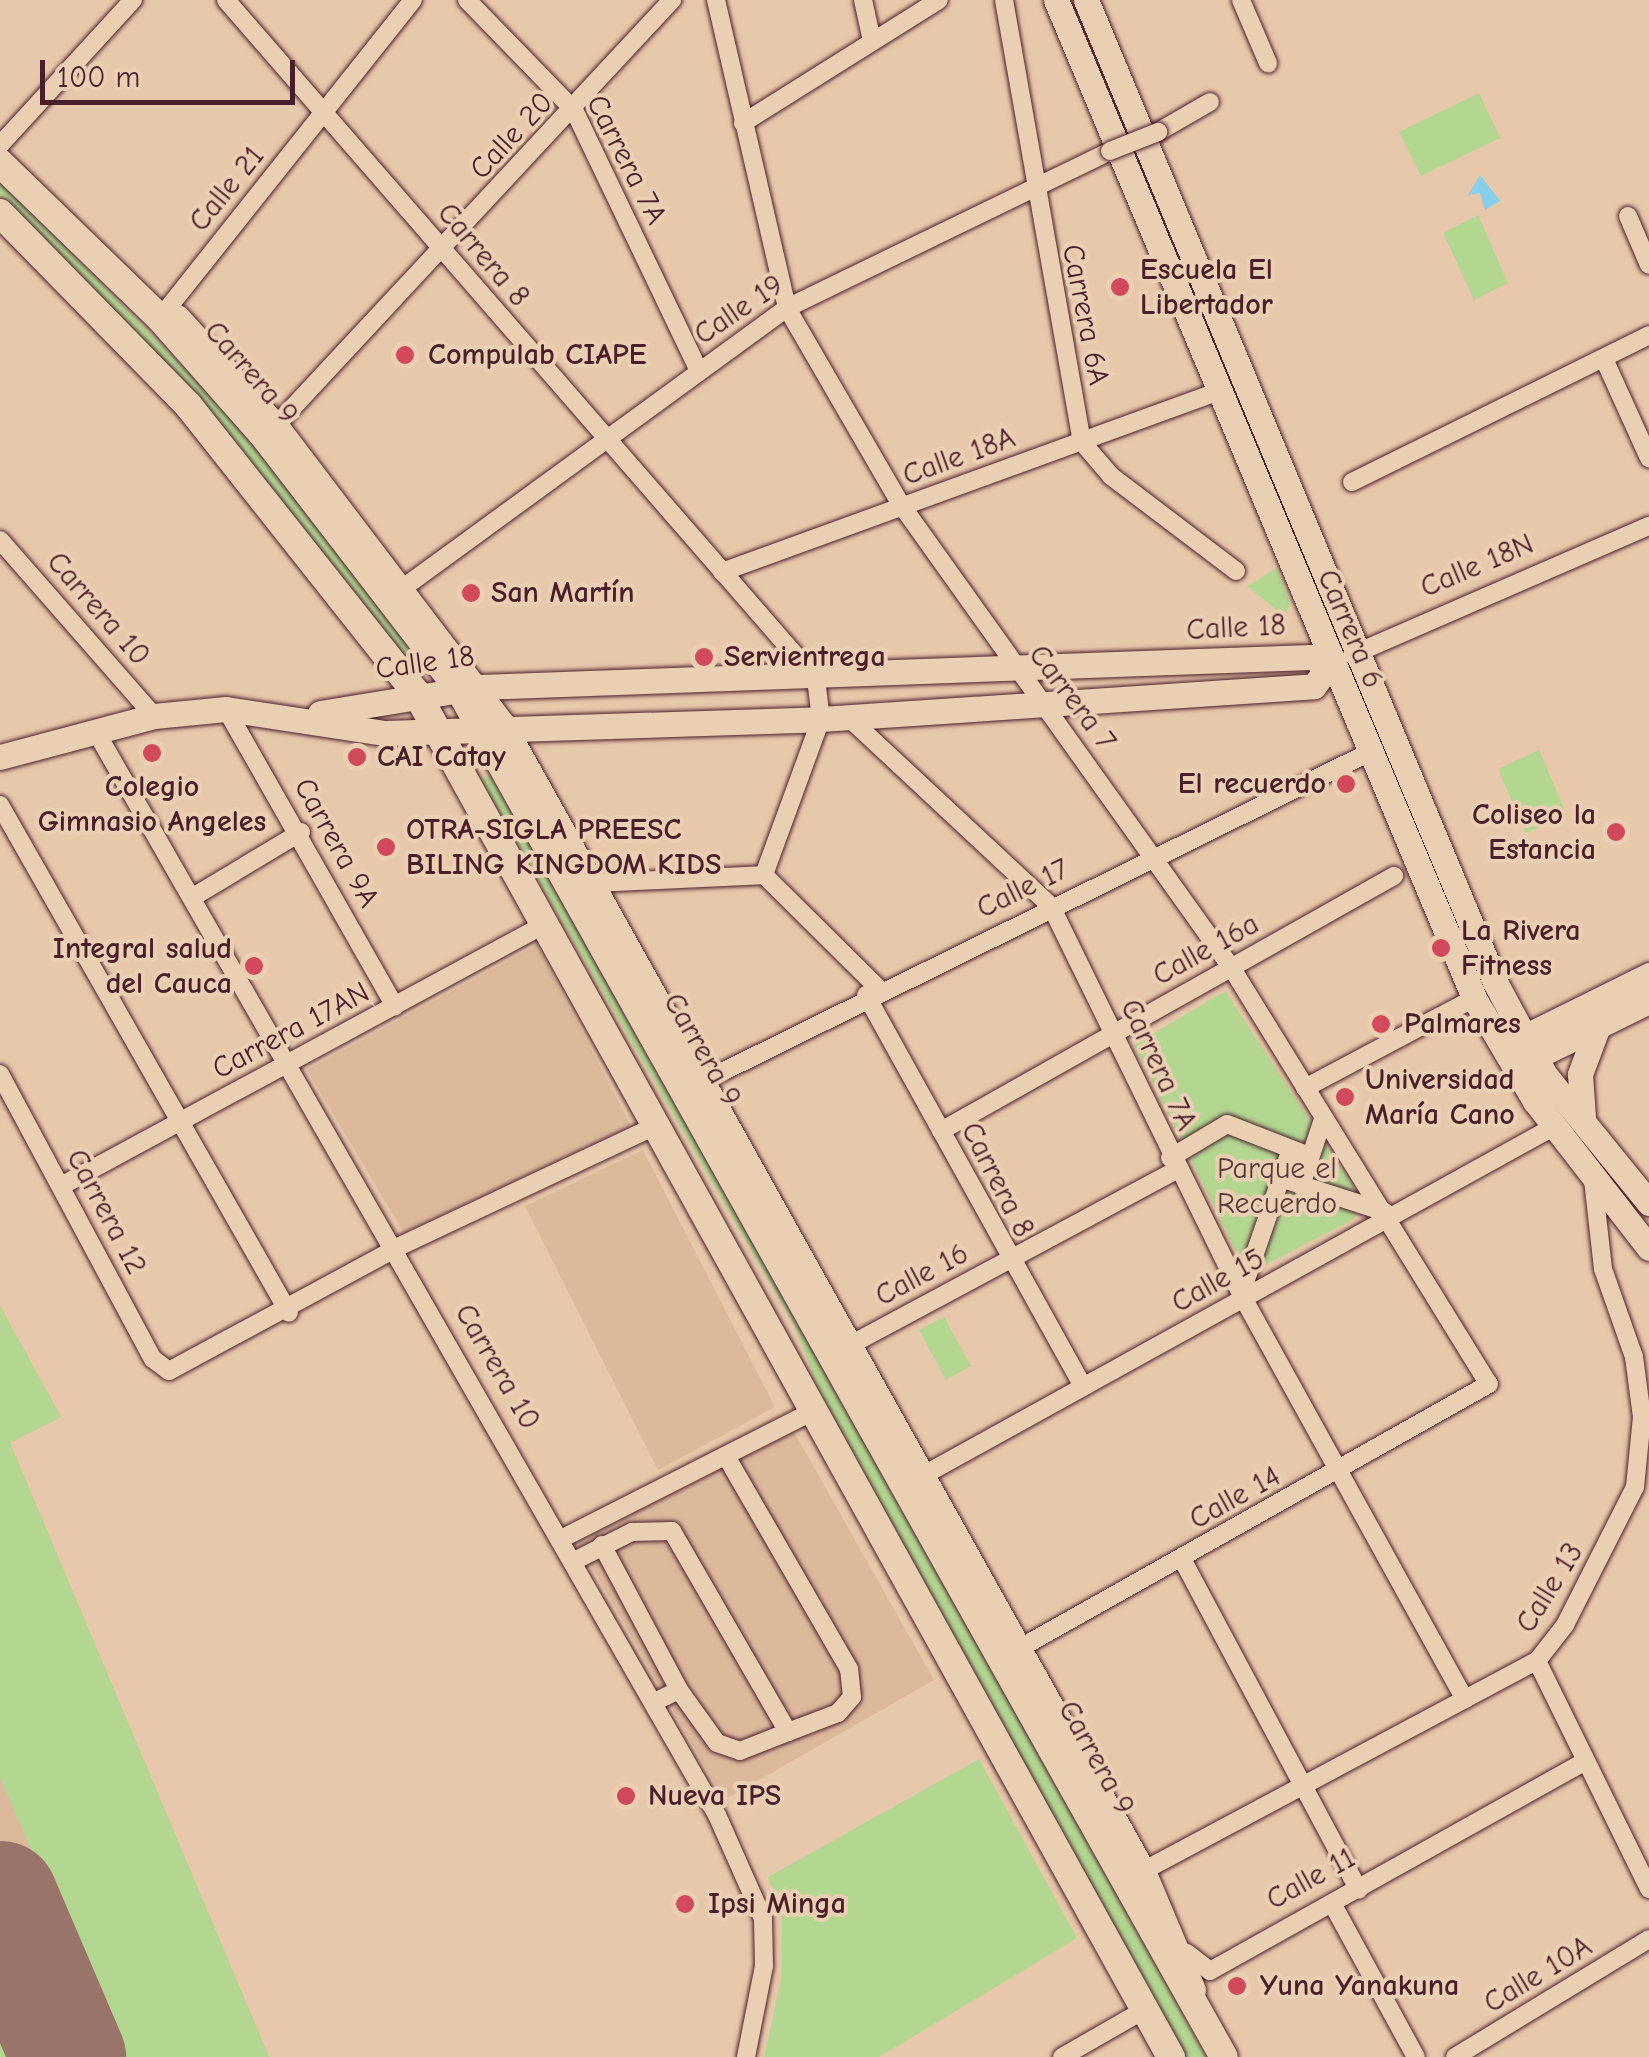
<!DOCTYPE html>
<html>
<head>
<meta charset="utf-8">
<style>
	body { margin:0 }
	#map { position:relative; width:1649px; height:2057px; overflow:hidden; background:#e8c8aa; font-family:"Comic Neue",sans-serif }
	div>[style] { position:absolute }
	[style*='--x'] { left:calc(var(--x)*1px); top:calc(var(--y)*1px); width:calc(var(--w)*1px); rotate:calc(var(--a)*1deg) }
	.built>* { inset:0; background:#ddb99c }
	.green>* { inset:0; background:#b3d691 }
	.water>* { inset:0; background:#89ceea }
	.runway>* { height:115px; margin:-57.5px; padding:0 57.5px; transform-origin:57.5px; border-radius:57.5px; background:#99746a }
	.roads { filter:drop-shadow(0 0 2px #4a1f2b) drop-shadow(0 0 2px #4a1f2b) }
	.street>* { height:18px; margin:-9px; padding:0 9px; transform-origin:9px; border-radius:9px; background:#ebcfb2 }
	.secondary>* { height:25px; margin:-12.5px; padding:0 12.5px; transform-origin:12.5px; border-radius:12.5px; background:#ebcfb2 }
	.primary>* { height:28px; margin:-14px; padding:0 14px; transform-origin:14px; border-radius:14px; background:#ebcfb2 }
	.bridges { filter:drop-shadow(0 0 2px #4a1f2b) drop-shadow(0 0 2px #4a1f2b) }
	.street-bridge>* { height:18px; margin:-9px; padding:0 9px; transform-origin:9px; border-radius:9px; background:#ebcfb2 }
	.dots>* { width:28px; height:28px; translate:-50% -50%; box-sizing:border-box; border:5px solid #ebcfb2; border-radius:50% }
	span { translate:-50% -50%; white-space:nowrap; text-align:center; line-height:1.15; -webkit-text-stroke:8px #ebcfb2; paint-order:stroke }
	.street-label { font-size:30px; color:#4a1f2b }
	.poi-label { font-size:30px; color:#4a1f2b; font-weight:700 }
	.left { translate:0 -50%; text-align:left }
	.right { translate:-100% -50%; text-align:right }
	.park-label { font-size:30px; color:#5a3a3a }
	.scale { position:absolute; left:40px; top:60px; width:255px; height:45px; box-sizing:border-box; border:5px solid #4a1f2b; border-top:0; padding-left:12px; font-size:30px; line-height:35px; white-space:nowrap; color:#4a1f2b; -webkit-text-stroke:8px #ebcfb2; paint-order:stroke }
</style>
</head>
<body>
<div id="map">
	<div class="built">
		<div style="clip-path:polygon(537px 945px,631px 1126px,404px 1233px,307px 1070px)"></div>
		<div style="clip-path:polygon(643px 1150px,775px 1407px,658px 1470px,525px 1206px)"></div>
		<div style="clip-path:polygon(0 1306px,61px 1417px,10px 1443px,269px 2057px,0 2057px)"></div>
		<div style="clip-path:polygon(794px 1432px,934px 1680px,724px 1800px,578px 1542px)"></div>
	</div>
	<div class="green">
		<div style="clip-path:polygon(1479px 93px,1500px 138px,1421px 176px,1399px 132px)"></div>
		<div style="clip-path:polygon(0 180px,249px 434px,420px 654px,407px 662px,238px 444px,0 195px)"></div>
		<div style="clip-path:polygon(1478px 215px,1508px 283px,1474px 300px,1443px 233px)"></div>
		<div style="clip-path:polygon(1277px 568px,1290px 603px,1285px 617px,1247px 586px)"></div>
		<div style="clip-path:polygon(1539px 750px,1567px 815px,1526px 833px,1498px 769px)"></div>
		<div style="clip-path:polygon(492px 773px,836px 1387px,1206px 2057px,1185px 2057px,1141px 1979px,821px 1394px,794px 1325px,481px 780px)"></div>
		<div style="clip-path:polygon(1225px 991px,1359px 1195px,1354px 1219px,1257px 1269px,1236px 1251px,1134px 1045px)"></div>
		<div style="clip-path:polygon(0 1306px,61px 1417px,10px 1443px,269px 2057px,121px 2057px,0 1778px)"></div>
		<div style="clip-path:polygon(944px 1317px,971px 1366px,946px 1380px,919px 1330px)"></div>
		<div style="clip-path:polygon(979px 1759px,1077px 1938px,879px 2057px,764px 2057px,781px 1980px,782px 1920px,768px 1877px)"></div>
		<div style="clip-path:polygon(0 2004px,23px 2057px,0 2057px)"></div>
	</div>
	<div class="water">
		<div style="clip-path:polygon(1480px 175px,1500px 201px,1485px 210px,1480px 193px,1468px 195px)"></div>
	</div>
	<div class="runway">
		<div style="--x:0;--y:1898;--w:173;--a:66.8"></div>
	</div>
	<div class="roads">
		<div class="street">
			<div style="--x:226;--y:0;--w:900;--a:49.01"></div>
			<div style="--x:816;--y:679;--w:40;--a:82.9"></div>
			<div style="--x:821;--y:719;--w:166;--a:110.1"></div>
			<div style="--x:467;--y:0;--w:153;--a:45.8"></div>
			<div style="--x:574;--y:110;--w:289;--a:64.4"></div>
			<div style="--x:716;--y:0;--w:316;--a:77"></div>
			<div style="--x:787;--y:308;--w:229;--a:59.9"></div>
			<div style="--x:902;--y:506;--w:566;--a:54.49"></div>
			<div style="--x:1231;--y:967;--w:490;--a:58.3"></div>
			<div style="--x:1489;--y:1384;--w:546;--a:150.62"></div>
			<div style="--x:863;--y:0;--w:42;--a:77.6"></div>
			<div style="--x:1004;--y:0;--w:449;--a:80"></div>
			<div style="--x:1082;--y:442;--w:45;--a:49.5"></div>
			<div style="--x:1111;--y:476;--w:157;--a:37.2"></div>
			<div style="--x:1241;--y:0;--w:69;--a:66.8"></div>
			<div style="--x:743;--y:123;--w:231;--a:-32.1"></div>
			<div style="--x:1158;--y:132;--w:60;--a:-30"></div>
			<div style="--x:0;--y:145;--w:197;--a:-47.5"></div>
			<div style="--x:1628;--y:216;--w:53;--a:66.8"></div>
			<div style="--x:160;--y:318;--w:406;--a:-51.5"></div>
			<div style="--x:1605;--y:361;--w:107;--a:65.6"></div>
			<div style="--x:269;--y:433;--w:592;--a:-47.06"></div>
			<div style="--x:1352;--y:482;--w:331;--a:-26.3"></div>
			<div style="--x:0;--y:540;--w:234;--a:48.8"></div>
			<div style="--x:722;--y:572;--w:524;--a:-19.99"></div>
			<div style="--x:403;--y:588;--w:475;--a:-36.1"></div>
			<div style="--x:787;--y:308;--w:359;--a:-25.9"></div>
			<div style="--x:1352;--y:655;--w:324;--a:-23.5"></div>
			<div style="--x:226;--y:709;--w:342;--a:60.4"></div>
			<div style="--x:848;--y:717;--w:277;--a:43"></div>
			<div style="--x:1051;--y:906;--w:432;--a:63.9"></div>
			<div style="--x:1241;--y:1294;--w:463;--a:61.1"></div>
			<div style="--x:95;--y:730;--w:1251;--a:60.18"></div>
			<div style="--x:717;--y:1815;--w:114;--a:66.1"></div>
			<div style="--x:763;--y:1919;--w:47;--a:88.8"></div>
			<div style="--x:764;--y:1966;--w:93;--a:101.2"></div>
			<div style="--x:0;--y:805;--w:584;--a:60.36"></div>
			<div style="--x:764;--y:875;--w:162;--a:44.7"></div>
			<div style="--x:591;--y:883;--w:173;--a:-2.6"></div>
			<div style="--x:193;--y:897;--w:126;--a:-31"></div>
			<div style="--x:866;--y:995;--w:448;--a:61"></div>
			<div style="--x:0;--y:1074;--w:323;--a:61.8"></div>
			<div style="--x:153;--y:1359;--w:20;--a:37"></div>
			<div style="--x:169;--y:1371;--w:260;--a:-28.4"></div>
			<div style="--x:398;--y:1247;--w:284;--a:-25.2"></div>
			<div style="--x:706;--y:1080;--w:738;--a:-26.29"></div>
			<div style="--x:1305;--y:1088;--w:191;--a:-28"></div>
			<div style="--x:941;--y:1131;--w:520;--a:-29.38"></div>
			<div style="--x:1170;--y:1158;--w:66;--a:-30.8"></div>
			<div style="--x:1227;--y:1124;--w:88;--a:21.3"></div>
			<div style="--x:1283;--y:1179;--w:107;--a:17.9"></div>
			<div style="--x:61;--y:1186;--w:553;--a:-28.42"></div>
			<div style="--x:1301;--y:1186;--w:71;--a:-71.8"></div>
			<div style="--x:1241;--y:1294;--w:153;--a:-71"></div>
			<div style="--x:852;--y:1344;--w:369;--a:-28.2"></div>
			<div style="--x:913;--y:1481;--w:734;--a:-28.94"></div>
			<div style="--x:563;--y:1538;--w:283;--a:-26.9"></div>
			<div style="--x:602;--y:1545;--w:164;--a:62"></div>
			<div style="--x:679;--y:1690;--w:28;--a:154"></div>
			<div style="--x:1182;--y:1559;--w:375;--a:61.9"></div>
			<div style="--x:576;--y:1560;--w:63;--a:-26.6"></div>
			<div style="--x:632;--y:1532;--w:40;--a:-1.4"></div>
			<div style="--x:672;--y:1531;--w:232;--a:60"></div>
			<div style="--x:788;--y:1732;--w:53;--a:-20.8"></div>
			<div style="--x:838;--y:1713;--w:21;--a:-49"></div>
			<div style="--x:852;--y:1697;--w:28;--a:-96"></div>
			<div style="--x:849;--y:1669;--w:242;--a:-120"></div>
			<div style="--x:1537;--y:1661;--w:254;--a:63.8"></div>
			<div style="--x:679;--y:1690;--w:65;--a:54.4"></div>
			<div style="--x:717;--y:1743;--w:24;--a:19"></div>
			<div style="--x:740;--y:1751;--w:52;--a:-21.6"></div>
			<div style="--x:1143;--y:1871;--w:446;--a:-28.1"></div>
			<div style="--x:1537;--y:1661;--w:46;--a:-52.1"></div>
			<div style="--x:1565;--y:1625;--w:155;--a:-63.1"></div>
			<div style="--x:1635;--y:1487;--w:70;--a:-84.3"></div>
			<div style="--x:1642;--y:1417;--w:61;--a:-97.6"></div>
			<div style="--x:1634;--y:1357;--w:93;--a:-109.4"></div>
			<div style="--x:1603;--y:1269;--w:90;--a:-96.4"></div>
			<div style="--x:1333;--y:1905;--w:173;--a:61.4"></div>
			<div style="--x:1187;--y:1953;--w:29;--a:38"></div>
			<div style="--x:1210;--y:1971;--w:426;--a:-29.2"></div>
			<div style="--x:1062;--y:2057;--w:95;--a:-29.8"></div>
			<div style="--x:1455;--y:2057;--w:227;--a:-31.3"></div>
		</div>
		<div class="secondary">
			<div style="--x:1056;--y:0;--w:1082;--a:67.27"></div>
			<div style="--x:1474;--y:998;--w:120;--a:59.4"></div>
			<div style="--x:1535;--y:1101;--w:186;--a:52.2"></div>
			<div style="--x:1086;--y:0;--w:1064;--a:67.39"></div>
			<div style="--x:1495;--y:982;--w:106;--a:61.7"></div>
			<div style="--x:1545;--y:1075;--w:165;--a:50.9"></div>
			<div style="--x:177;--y:317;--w:147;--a:47.8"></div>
			<div style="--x:276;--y:426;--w:375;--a:52.8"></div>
			<div style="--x:503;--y:725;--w:1313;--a:60.82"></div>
			<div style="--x:1143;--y:1871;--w:129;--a:67.2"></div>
			<div style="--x:320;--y:713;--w:161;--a:-9.3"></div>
			<div style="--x:479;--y:687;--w:832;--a:-2.07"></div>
			<div style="--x:1310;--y:657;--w:21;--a:19"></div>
			<div style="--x:0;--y:757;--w:159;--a:-14.9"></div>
			<div style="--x:154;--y:716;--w:72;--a:-5.6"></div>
			<div style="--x:226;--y:709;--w:161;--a:8.6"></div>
			<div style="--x:385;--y:733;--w:436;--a:-1.8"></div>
			<div style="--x:821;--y:719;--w:494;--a:-3.8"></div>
			<div style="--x:1314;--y:686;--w:27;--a:-54"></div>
			<div style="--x:1510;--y:1044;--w:155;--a:-26.4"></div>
			<div style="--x:1521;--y:1064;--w:143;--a:-26.2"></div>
			<div style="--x:1583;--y:1117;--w:43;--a:-94"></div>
			<div style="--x:1580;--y:1074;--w:51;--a:-69.4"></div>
		</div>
		<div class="primary">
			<div style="--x:0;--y:163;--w:223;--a:44.1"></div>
			<div style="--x:160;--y:318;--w:157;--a:48.6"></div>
			<div style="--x:264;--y:436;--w:319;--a:52.4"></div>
			<div style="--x:459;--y:689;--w:1567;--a:60.79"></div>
			<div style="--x:0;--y:213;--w:269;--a:45.6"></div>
			<div style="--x:188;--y:405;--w:369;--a:51.6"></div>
			<div style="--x:417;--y:694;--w:1558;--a:61.05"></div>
		</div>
	</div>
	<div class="bridges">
		<div class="street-bridge">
			<div style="--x:1110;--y:151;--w:52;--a:-21.6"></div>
		</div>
	</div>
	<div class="dots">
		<div style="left:1120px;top:287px;background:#d1495b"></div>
		<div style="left:405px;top:355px;background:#d1495b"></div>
		<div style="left:471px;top:593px;background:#d1495b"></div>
		<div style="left:704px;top:657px;background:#d1495b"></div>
		<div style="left:152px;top:753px;background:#d1495b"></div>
		<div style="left:357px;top:757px;background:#d1495b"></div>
		<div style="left:1346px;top:784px;background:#d1495b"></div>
		<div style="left:1616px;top:832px;background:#d1495b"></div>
		<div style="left:386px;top:847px;background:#d1495b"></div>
		<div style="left:1441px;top:948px;background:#d1495b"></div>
		<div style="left:254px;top:966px;background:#d1495b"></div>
		<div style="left:1381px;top:1024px;background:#d1495b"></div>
		<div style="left:1345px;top:1097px;background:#d1495b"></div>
		<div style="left:626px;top:1796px;background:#d1495b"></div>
		<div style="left:685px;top:1904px;background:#d1495b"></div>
		<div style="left:1237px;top:1986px;background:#d1495b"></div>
	</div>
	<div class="street-label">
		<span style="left:512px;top:136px;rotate:-47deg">Calle 20</span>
		<span style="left:626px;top:160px;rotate:63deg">Carrera 7A</span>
		<span style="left:227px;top:189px;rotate:-51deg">Calle 21</span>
		<span style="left:483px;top:255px;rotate:50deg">Carrera 8</span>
		<span style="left:739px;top:310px;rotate:-34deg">Calle 19</span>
		<span style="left:1085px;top:315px;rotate:79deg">Carrera 6A</span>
		<span style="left:251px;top:373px;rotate:49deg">Carrera 9</span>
		<span style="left:959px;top:457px;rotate:-20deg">Calle 18A</span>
		<span style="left:1477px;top:566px;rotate:-23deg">Calle 18N</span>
		<span style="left:98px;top:609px;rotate:49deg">Carrera 10</span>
		<span style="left:1236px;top:628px;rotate:-3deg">Calle 18</span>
		<span style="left:1350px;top:629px;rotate:67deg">Carrera 6</span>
		<span style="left:425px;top:663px;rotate:-8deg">Calle 18</span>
		<span style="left:1072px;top:698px;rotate:53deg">Carrera 7</span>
		<span style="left:336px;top:843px;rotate:61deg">Carrera 9A</span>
		<span style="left:1023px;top:889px;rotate:-26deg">Calle 17</span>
		<span style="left:1206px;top:950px;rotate:-29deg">Calle 16a</span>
		<span style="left:291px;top:1031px;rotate:-28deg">Carrera 17AN</span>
		<span style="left:702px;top:1050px;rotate:60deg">Carrera 9</span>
		<span style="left:1158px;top:1065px;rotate:65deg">Carrera 7A</span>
		<span style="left:997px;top:1180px;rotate:63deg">Carrera 8</span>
		<span style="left:106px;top:1212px;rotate:62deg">Carrera 12</span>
		<span style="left:922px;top:1275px;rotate:-28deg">Calle 16</span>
		<span style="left:1218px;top:1281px;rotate:-29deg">Calle 15</span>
		<span style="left:497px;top:1367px;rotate:60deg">Carrera 10</span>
		<span style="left:1235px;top:1498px;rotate:-29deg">Calle 14</span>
		<span style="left:1550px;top:1588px;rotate:-58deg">Calle 13</span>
		<span style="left:1096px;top:1758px;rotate:61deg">Carrera 9</span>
		<span style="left:1311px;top:1879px;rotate:-29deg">Calle 11</span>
		<span style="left:1538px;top:1975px;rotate:-31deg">Calle 10A</span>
	</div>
	<div class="poi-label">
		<span class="left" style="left:1140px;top:287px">Escuela El<br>Libertador</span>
		<span class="left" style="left:428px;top:355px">Compulab CIAPE</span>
		<span class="left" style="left:491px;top:593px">San Martín</span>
		<span class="left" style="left:724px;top:657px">Servientrega</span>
		<span class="left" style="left:377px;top:757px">CAI Catay</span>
		<span class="right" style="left:1326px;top:784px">El recuerdo</span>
		<span style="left:152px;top:804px">Colegio<br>Gimnasio Angeles</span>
		<span class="right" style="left:1596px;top:832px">Coliseo la<br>Estancia</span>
		<span class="left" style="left:406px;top:847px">OTRA-SIGLA PREESC<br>BILING KINGDOM KIDS</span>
		<span class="left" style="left:1461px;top:948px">La Rivera<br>Fitness</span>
		<span class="right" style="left:232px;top:966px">Integral salud<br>del Cauca</span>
		<span class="left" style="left:1404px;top:1024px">Palmares</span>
		<span class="left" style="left:1365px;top:1097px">Universidad<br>María Cano</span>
		<span class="left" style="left:648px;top:1796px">Nueva IPS</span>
		<span class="left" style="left:708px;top:1904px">Ipsi Minga</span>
		<span class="left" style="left:1260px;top:1986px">Yuna Yanakuna</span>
	</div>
	<div class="park-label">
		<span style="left:1277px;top:1186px">Parque el<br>Recuerdo</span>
	</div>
	<div class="scale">100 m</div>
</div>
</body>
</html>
